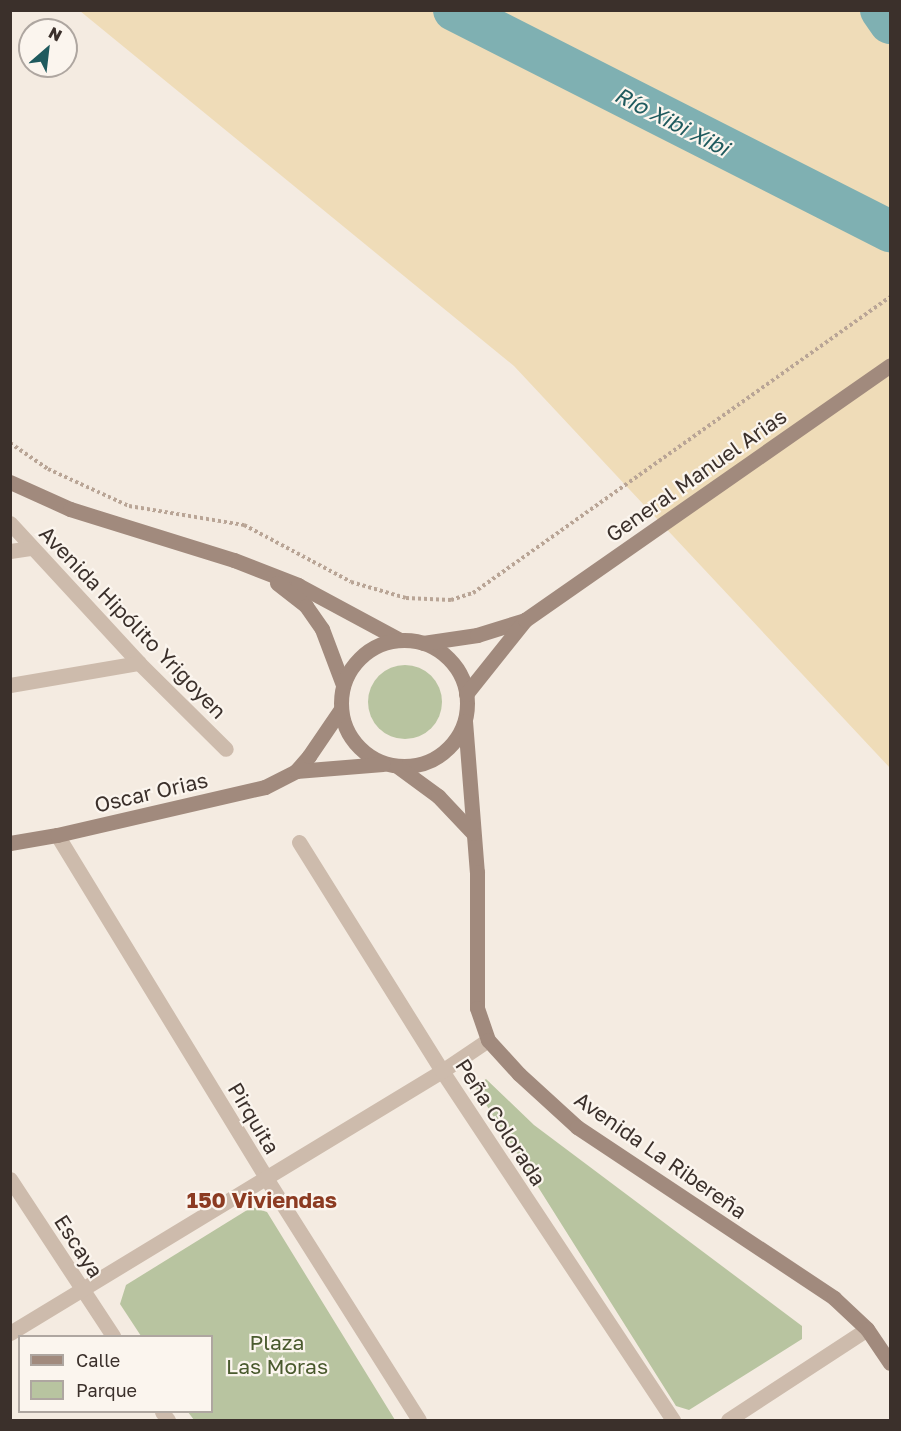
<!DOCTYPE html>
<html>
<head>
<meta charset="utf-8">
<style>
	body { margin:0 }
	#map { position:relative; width:901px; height:1431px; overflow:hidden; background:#f4ebe1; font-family:"Golos Text",sans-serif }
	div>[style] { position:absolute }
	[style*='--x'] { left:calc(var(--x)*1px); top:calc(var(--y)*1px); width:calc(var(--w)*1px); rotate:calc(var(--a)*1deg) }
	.green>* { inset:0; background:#b8c4a0 }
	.round { border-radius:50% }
	.sand>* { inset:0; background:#efdcb8 }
	.river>* { height:42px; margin:-21px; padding:0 21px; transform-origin:21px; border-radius:21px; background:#7fb0b2 }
	.path>* { height:4px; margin-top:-2px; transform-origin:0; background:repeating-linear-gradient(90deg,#b9a596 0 3px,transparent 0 6px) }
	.street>* { height:15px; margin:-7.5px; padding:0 7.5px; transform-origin:7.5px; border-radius:7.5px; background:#cdbbac }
	.secondary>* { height:15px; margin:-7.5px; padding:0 7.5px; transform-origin:7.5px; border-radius:7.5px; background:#a18a7d }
	.secondary>.ring { margin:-7.5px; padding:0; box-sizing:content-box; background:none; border:15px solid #a18a7d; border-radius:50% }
	span { translate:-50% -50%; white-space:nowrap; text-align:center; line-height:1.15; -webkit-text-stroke:4.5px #fbf5ee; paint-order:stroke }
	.street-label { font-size:21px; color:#3b302b }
	.park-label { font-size:21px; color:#4a5a2e }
	.water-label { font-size:22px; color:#1f5a5e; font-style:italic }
	.neighbourhood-label { font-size:22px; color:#8c3b22; font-weight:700 }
	.frame { position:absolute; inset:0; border:12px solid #3b302b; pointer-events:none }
	.legend { position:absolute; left:18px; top:1335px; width:195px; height:78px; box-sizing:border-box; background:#fbf5ee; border:2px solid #aea6a0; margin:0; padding:8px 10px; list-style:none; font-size:18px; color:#3b302b }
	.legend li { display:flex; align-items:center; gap:12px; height:30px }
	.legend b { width:30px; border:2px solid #aea6a0 }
	.north { position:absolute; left:18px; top:18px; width:60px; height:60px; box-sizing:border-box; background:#fbf5ee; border:2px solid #aea6a0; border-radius:50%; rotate:28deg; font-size:16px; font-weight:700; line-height:24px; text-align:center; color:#3b302b }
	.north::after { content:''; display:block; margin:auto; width:21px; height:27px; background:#1f5a5e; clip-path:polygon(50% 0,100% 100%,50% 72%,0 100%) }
</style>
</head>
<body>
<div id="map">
	<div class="green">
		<div class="round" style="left:368px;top:665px;width:74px;height:74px"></div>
		<div style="clip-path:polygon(486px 1079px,534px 1125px,802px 1326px,802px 1339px,689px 1410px,676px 1406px,475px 1087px)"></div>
		<div style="clip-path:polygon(252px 1207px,267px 1212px,395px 1420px,194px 1420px,188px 1412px,212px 1412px,212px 1336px,141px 1336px,120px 1304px,126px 1285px)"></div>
	</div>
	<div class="sand">
		<div style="clip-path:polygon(80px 11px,890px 11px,890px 768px,514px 366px)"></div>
	</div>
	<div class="river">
		<div style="--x:454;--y:10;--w:489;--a:26.9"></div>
		<div style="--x:881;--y:10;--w:16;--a:55"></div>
	</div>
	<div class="path">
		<div style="--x:10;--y:443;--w:46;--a:34.4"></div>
		<div style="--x:48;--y:469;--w:89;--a:24.6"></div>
		<div style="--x:129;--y:506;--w:117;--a:9.4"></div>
		<div style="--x:244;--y:525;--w:121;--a:28"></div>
		<div style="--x:351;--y:582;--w:57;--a:16.2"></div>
		<div style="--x:406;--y:598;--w:45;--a:2.5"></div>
		<div style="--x:451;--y:600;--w:23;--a:-18"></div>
		<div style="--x:473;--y:593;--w:511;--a:-35.37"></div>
	</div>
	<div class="street">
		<div style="--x:10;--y:523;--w:190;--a:47.3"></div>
		<div style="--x:139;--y:663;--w:122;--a:44.7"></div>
		<div style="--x:10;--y:551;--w:22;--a:-8"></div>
		<div style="--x:10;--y:685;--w:131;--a:-9.7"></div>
		<div style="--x:57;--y:835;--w:402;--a:58.6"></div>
		<div style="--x:266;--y:1178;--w:286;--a:57.7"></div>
		<div style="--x:299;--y:842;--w:270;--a:58"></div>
		<div style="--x:442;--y:1071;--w:419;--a:56.5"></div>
		<div style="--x:10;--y:1179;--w:188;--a:56.7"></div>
		<div style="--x:10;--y:1333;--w:505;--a:-31.24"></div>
		<div style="--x:442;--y:1071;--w:55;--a:-34"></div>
		<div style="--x:162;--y:1412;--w:10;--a:53"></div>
		<div style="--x:728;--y:1420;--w:166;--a:-33.2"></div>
	</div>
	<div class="secondary">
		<div style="--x:10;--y:482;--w:66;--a:24.2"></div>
		<div style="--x:70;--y:509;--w:172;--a:17.3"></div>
		<div style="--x:234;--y:560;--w:69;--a:21.3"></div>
		<div style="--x:298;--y:585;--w:116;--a:28.3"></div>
		<div style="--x:277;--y:583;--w:37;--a:38"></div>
		<div style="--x:306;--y:606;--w:28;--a:55"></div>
		<div style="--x:322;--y:629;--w:60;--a:69.4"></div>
		<div class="ring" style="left:341px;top:640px;width:111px;height:111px"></div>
		<div style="--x:423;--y:643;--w:55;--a:-8.4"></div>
		<div style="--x:477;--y:635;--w:50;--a:-17.4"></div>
		<div style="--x:466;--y:694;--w:95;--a:-51.4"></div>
		<div style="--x:525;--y:620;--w:445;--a:-34.9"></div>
		<div style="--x:465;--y:721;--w:151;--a:85.5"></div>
		<div style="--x:477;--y:872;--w:136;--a:90"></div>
		<div style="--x:477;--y:1008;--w:34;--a:71"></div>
		<div style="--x:488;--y:1040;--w:46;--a:47.6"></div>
		<div style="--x:519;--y:1074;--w:79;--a:42.4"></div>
		<div style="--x:577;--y:1127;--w:309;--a:33.6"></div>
		<div style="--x:834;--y:1298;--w:45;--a:43.2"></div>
		<div style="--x:867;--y:1329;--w:41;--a:55.9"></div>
		<div style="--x:397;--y:766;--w:51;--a:36.2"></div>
		<div style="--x:438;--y:796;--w:51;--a:46.6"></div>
		<div style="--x:296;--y:771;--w:87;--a:-4.6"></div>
		<div style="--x:10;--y:843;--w:48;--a:-9.7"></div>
		<div style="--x:57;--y:835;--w:213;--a:-13"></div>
		<div style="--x:265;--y:787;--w:35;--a:-27"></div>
		<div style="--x:296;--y:771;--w:20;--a:-49"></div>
		<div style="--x:309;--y:756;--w:57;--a:-55.8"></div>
	</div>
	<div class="street-label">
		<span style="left:696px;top:475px;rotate:-35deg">General Manuel Arias</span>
		<span style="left:133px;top:622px;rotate:46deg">Avenida Hipólito Yrigoyen</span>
		<span style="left:151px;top:792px;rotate:-13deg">Oscar Orias</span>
		<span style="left:254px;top:1118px;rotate:59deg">Pirquita</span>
		<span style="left:501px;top:1122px;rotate:57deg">Peña Colorada</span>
		<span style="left:661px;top:1155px;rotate:35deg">Avenida La Ribereña</span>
		<span style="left:79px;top:1246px;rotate:57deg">Escaya</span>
	</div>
	<div class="park-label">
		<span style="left:277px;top:1354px">Plaza<br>Las Moras</span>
	</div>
	<div class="water-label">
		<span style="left:672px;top:121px;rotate:27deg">Río Xibi Xibi</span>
	</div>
	<div class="neighbourhood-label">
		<span style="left:262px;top:1200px">150 Viviendas</span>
	</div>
	<div class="frame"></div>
	<ul class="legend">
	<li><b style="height:8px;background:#a18a7d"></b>Calle</li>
	<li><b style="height:16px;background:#b8c4a0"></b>Parque</li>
	</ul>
	<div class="north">N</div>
</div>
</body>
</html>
